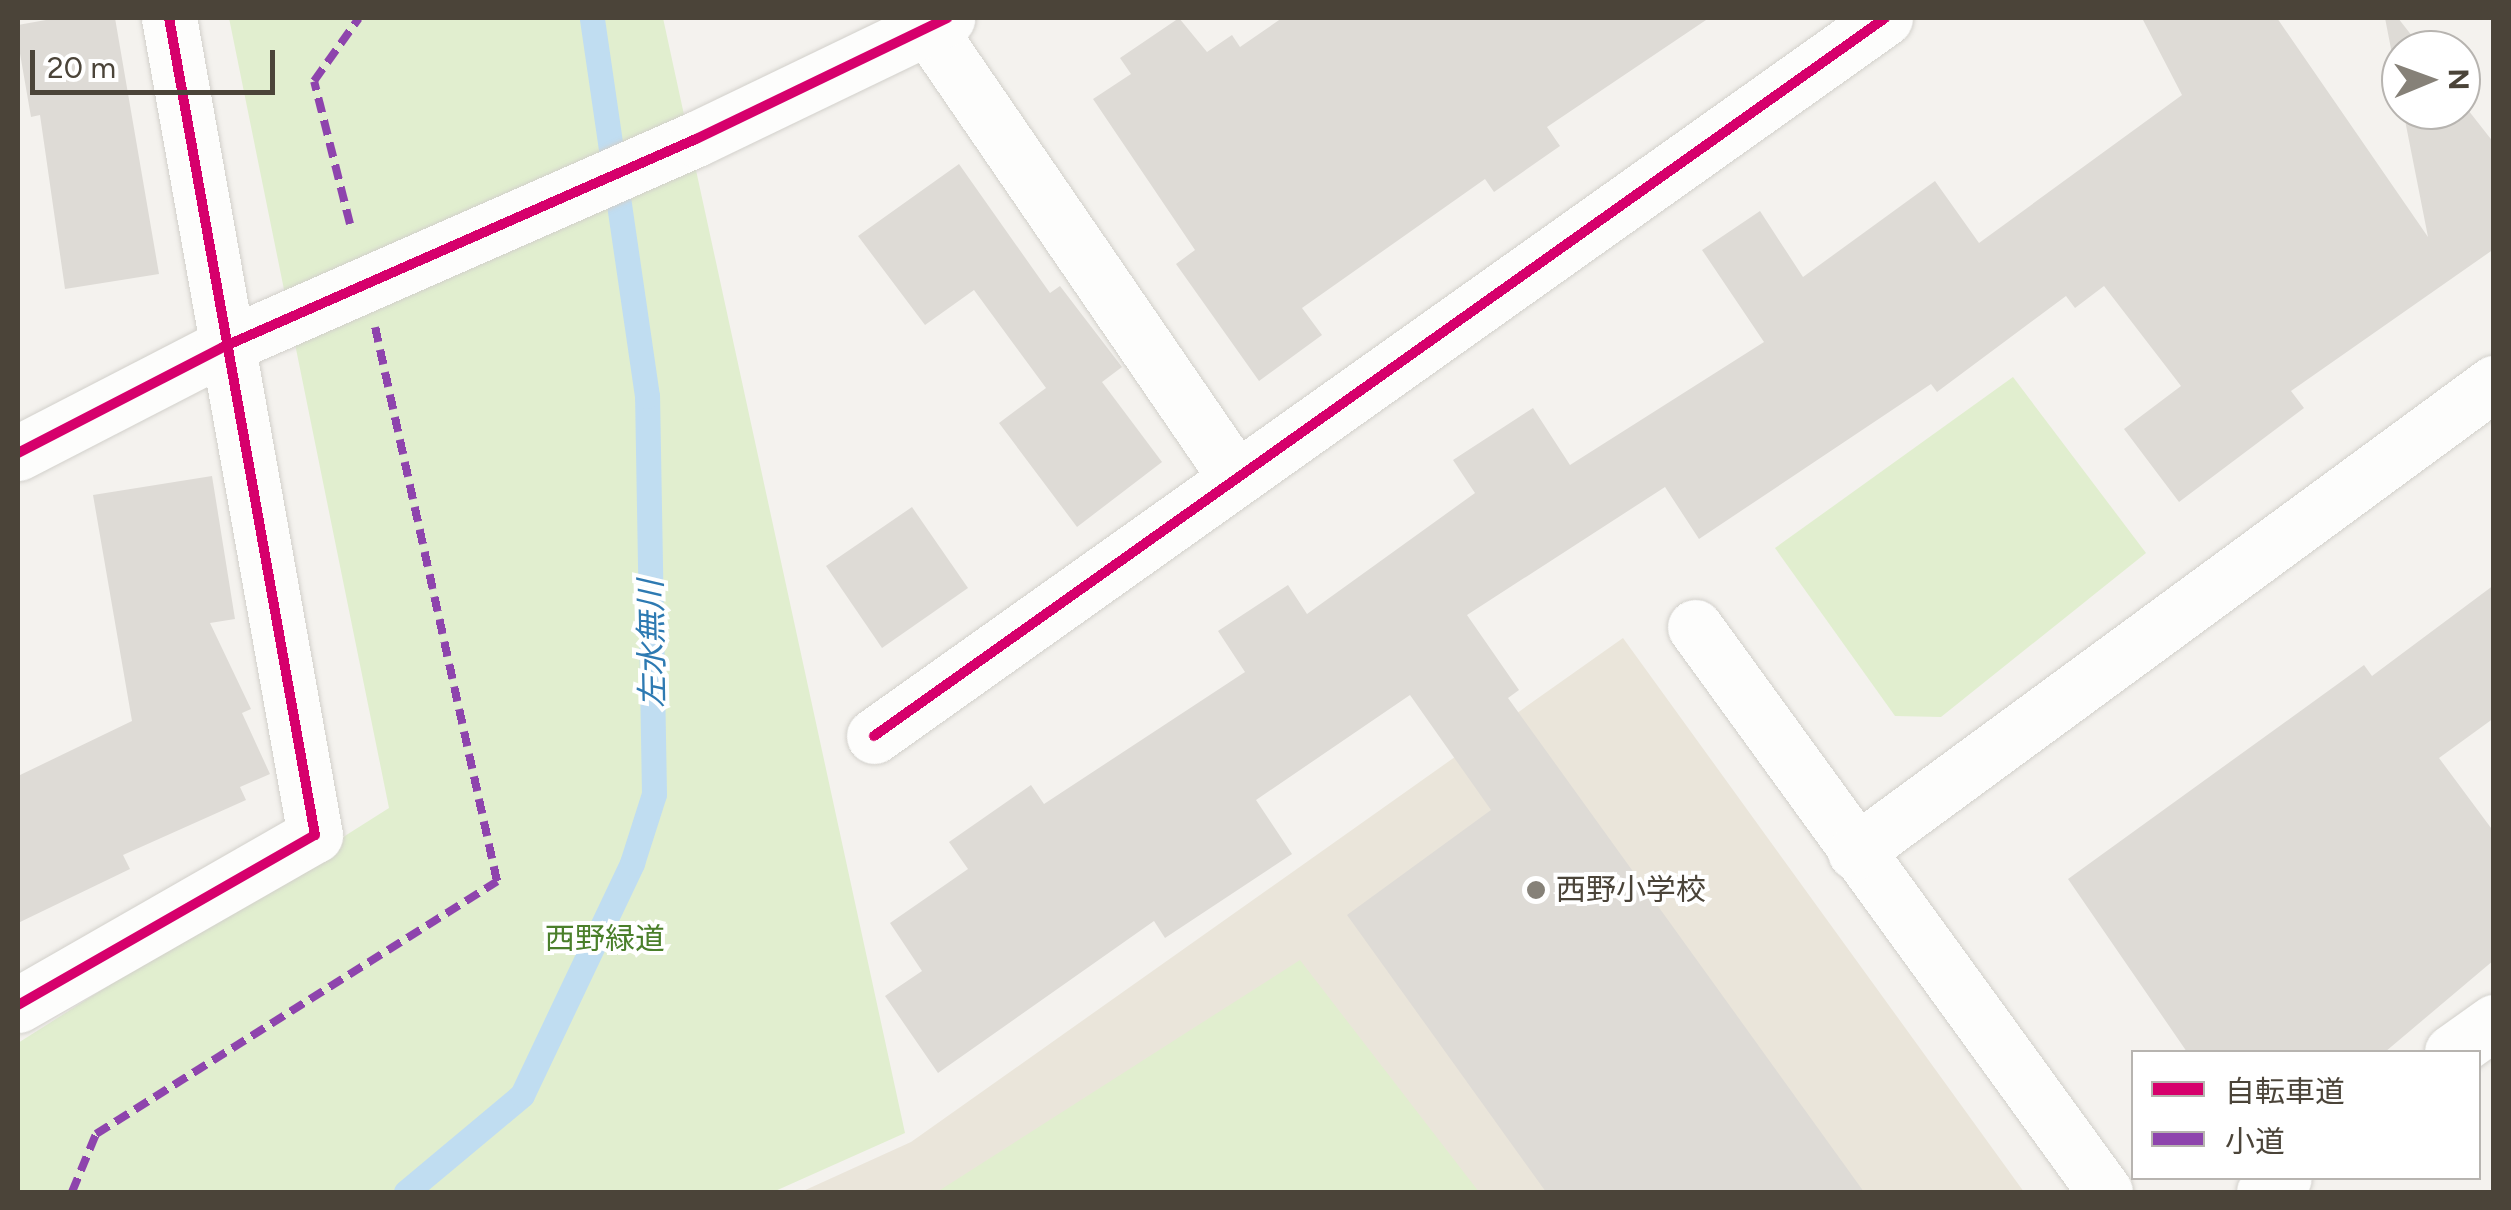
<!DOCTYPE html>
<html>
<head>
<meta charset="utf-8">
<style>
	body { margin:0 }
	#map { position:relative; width:2511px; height:1210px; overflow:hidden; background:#f4f2ee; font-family:Figtree,"Noto Sans JP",sans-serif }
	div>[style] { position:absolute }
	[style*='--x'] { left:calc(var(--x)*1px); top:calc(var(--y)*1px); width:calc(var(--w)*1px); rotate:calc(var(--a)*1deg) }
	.education>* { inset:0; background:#eae5da }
	.green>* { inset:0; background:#e1eecf }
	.stream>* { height:25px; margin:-12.5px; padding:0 12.5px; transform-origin:12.5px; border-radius:12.5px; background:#c0ddf1 }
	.building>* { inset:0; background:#dedbd6 }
	.roads { filter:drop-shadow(0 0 2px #d2d0cb) drop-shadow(0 0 2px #d2d0cb) }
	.minor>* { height:55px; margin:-27.5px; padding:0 27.5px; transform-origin:27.5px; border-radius:27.5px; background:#fdfdfc }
	.quiet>* { height:8px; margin-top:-4px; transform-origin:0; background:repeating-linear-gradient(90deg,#8e44ad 0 15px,transparent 0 23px) }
	.cycleway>* { height:10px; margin:-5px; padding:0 5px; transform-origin:5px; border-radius:5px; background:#d6006c }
	.dots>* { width:28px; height:28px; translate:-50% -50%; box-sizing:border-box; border:5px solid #fff; border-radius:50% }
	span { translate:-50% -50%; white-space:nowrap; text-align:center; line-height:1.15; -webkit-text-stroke:8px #fff; paint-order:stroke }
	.poi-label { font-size:30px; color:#4b4439 }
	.left { translate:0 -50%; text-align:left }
	.park-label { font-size:30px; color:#4a7f2a }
	.water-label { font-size:32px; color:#2e7ab2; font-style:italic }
	.frame { position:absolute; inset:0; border:20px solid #4b4439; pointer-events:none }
	.legend { position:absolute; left:2131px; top:1050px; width:350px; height:130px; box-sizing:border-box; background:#fff; border:2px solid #b7b4b0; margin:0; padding:12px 18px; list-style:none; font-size:30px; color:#4b4439 }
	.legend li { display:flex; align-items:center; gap:20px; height:50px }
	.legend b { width:50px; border:2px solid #b7b4b0 }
	.north { position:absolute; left:2381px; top:30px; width:100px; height:100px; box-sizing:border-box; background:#fff; border:2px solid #b7b4b0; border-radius:50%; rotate:89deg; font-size:28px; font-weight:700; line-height:40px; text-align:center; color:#4b4439 }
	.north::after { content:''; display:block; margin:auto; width:35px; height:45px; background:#868178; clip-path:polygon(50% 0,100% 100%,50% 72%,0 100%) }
	.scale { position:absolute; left:30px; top:50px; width:245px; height:45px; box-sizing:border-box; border:5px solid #4b4439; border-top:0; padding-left:12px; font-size:30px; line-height:35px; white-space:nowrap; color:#4b4439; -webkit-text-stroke:8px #fff; paint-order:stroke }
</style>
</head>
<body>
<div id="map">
	<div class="education">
		<div style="clip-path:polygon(1623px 638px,2024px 1192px,801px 1192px,911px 1142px)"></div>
	</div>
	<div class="green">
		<div style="clip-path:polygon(229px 18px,663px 18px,905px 1133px,773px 1192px,18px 1192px,18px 1043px,389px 808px)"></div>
		<div style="clip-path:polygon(2013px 377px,2146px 553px,1941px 717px,1895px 716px,1775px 548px)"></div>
		<div style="clip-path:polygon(1300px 960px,1479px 1192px,937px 1192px)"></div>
	</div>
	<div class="stream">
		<div style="--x:406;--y:1192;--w:151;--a:-39.9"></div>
		<div style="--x:522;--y:1095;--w:257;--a:-64.6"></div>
		<div style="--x:632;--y:863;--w:72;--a:-72.3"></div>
		<div style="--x:654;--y:794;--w:398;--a:-91"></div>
		<div style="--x:647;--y:396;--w:382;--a:-98.3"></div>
	</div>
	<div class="building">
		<div style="clip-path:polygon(57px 18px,115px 18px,159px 274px,65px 289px,40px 115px,31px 117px,18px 42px,18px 25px)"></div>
		<div style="clip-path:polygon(1179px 18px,1207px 52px,1232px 35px,1240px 47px,1282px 18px,1709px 18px,1547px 127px,1560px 146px,1494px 192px,1485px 179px,1302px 308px,1322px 335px,1259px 381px,1176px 264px,1195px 250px,1093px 99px,1131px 74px,1120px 58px)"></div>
		<div style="clip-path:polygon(2142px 18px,2277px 18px,2428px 237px,2403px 110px,2461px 110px,2461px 101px,2494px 143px,2494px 249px,2291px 391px,2304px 408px,2179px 502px,2124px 429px,2181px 386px,2104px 286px,2075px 308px,2066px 296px,1937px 392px,1931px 384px,1699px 539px,1665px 487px,1467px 615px,1519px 690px,1508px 698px,1864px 1192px,1546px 1192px,1347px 915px,1491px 810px,1410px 695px,1256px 800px,1292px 854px,1165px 938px,1154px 921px,938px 1073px,885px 996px,922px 971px,890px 923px,968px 869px,949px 842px,1031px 785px,1044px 804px,1245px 672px,1218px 631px,1288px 585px,1307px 614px,1475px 493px,1453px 460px,1533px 408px,1570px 465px,1764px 342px,1702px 250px,1760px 211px,1803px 277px,1935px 181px,1979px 243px,2182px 95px)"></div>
		<div style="clip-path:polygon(2385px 18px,2398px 18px,2423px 50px,2401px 50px,2401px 100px)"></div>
		<div style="clip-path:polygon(959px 164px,1050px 293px,1060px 286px,1122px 367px,1102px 382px,1162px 462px,1077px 527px,999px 423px,1046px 388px,974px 290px,925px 325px,858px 236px)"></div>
		<div style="clip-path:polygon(212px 476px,235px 619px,210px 623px,251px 709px,242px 713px,270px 774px,240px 787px,246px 800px,123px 855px,130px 869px,18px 923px,18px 776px,132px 721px,93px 495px)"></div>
		<div style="clip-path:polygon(912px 507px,968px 588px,882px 648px,826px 566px)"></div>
		<div style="clip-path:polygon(2494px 585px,2494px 718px,2439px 758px,2494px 832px,2494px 960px,2385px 1052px,2187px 1052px,2068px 879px,2364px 665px,2372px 676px)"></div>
	</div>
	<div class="roads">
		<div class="minor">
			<div style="--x:921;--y:18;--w:554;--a:55.59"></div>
			<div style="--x:18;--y:453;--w:231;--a:-27.3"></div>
			<div style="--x:223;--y:347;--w:517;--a:-23.74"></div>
			<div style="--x:696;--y:139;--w:279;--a:-25.7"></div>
			<div style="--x:1695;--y:627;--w:698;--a:54.03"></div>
			<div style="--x:874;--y:736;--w:1240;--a:-35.38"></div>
			<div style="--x:1855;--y:852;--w:793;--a:-36.28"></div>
			<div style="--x:18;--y:1005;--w:342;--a:-29.8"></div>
			<div style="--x:315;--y:835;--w:830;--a:-100.13"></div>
			<div style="--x:2452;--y:1052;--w:52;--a:-35.5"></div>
			<div style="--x:2264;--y:1192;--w:24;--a:-35"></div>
		</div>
	</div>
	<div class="quiet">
		<div style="--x:350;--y:224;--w:147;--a:-104.1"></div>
		<div style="--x:314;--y:81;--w:77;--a:-54.5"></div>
		<div style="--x:72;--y:1192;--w:63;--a:-67.5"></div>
		<div style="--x:96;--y:1134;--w:474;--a:-32.2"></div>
		<div style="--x:497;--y:881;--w:572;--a:-102.41"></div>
	</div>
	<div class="cycleway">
		<div style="--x:18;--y:453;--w:231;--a:-27.3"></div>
		<div style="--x:223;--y:347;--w:517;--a:-23.74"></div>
		<div style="--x:696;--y:139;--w:279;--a:-25.7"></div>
		<div style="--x:874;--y:736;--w:1240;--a:-35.38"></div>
		<div style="--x:18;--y:1005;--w:342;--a:-29.8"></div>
		<div style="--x:315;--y:835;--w:830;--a:-100.13"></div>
	</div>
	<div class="dots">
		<div style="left:1536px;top:890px;background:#868178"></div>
	</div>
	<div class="poi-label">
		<span class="left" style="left:1556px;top:890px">西野小学校</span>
	</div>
	<div class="park-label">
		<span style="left:605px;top:939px">西野緑道</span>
	</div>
	<div class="water-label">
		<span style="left:652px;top:644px;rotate:-91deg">左水無川</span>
	</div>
	<div class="frame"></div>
	<ul class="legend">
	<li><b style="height:12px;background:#d6006c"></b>自転車道</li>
	<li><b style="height:12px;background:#8e44ad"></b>小道</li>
	</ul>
	<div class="north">N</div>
	<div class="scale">20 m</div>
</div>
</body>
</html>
